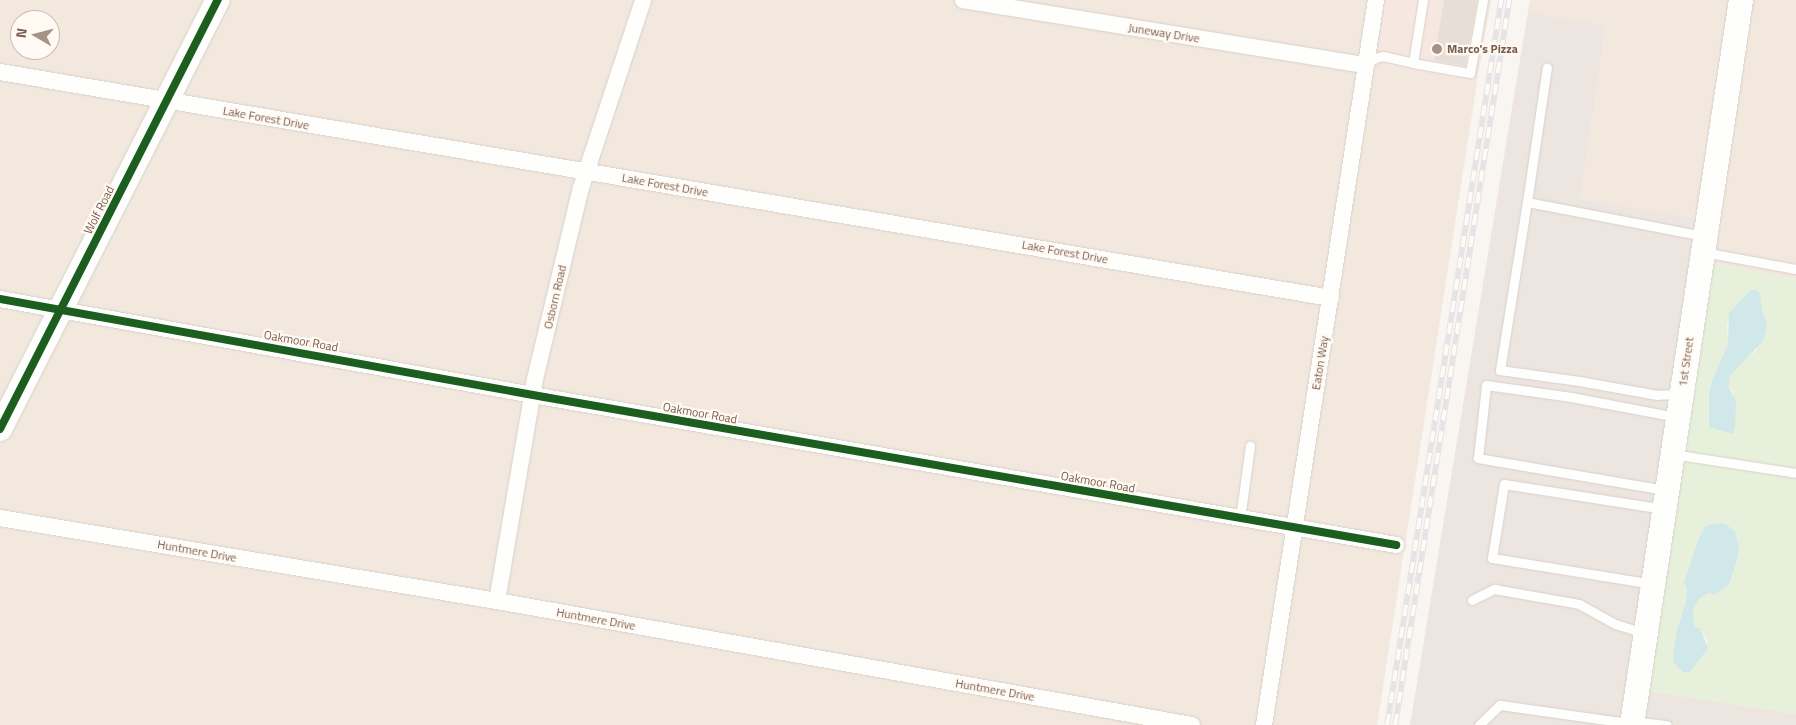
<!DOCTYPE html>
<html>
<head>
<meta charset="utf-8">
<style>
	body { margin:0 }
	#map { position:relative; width:1796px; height:725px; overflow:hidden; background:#f9f5f0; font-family:"Titillium Web",sans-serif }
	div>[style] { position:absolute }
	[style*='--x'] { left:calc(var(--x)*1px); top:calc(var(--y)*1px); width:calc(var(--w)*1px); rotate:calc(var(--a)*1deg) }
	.residential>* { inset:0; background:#f2e8de }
	.commercial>* { inset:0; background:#f6e8e1 }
	.industrial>* { inset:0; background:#ede5e0 }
	.green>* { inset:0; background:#e7f0db }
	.water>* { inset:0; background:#d0e8ea }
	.building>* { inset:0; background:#e6ded7 }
	.roads { filter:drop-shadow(0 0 1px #d7d1cb) drop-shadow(0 0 1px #d7d1cb) }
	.lane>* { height:9px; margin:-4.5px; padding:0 4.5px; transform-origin:4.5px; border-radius:4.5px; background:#fefefd }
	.street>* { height:16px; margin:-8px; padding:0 8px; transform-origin:8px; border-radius:8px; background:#fefefd }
	.secondary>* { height:24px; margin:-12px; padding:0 12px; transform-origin:12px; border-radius:12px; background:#fefefd }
	.rail>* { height:5.5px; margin-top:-2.75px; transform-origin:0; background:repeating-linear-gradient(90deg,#fffaf3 0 11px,#e6e3e7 0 22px); box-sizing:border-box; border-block:1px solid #e6e3e7 }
	.cycleway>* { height:8px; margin:-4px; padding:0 4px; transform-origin:4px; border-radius:4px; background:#1b5e20 }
	.dots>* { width:14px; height:14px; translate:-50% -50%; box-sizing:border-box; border:2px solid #fffaf3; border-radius:50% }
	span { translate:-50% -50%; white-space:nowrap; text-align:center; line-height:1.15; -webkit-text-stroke:4.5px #fffaf3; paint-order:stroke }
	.street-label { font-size:12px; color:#7a5c4d }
	.poi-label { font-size:12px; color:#7a5c4d; font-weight:700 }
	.left { translate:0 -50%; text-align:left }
	.north { position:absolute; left:10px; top:10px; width:50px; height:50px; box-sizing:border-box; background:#fffaf3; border:1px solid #cabbb1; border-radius:50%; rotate:278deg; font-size:14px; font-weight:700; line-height:20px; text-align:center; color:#7a5c4d }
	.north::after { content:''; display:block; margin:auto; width:18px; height:22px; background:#a69286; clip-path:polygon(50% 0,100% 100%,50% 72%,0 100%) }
</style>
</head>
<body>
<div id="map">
	<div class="residential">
		<div style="clip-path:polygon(evenodd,0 0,1386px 0,1380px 49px,1385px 65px,1477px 82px,1377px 725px,0 725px,0 0,20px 20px,50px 20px,50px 50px,20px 50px,20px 20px)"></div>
		<div style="clip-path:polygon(1530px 0,1796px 0,1796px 279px,1707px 262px,1714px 221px,1580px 199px,1606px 25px,1528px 12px)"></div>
	</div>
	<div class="commercial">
		<div style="clip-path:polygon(1386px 0,1491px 0,1477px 82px,1385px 65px,1380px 49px)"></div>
	</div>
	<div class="industrial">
		<div style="clip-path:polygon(1528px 12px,1606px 25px,1580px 199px,1715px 221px,1643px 690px,1796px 714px,1796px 725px,1410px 725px)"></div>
	</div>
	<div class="green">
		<div style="clip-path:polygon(evenodd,1707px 262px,1796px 279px,1796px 714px,1643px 690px,1707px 262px,1760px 293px,1763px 313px,1767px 321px,1756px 351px,1739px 364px,1730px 376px,1728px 382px,1733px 394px,1728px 432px,1723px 430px,1723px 356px,1728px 344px,1727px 324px,1760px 293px,1707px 262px,1734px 531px,1739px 549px,1737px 561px,1729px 585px,1714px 595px,1709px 593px,1700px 598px,1693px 608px,1694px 624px,1696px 628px,1700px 628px,1708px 643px,1673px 654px,1677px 630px,1686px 601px,1687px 589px,1734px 531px)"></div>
	</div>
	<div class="water">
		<div style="clip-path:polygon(1751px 290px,1756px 290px,1760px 293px,1763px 313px,1767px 321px,1766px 331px,1763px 341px,1730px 376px,1729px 387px,1736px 403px,1735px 425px,1733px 434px,1709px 427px,1709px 393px,1713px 378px,1728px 344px,1729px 313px)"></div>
		<div style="clip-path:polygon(1711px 524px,1725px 524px,1735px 531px,1739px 549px,1737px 561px,1729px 585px,1714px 595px,1709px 593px,1700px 598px,1693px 608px,1694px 624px,1696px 628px,1700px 628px,1708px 648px,1693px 668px,1689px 672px,1683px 672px,1674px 663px,1673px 654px,1677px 630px,1686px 601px,1687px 589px,1684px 583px,1699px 538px,1705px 527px)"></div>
	</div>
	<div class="building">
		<div style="clip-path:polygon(1444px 0,1477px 0,1465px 66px,1434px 60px)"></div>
	</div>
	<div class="roads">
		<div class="lane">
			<div style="--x:1413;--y:63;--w:58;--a:10"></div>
			<div style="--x:1470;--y:73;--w:74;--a:-79.9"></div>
			<div style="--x:1367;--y:64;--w:10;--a:-37"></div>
			<div style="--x:1375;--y:58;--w:8;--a:-14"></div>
			<div style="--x:1383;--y:56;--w:31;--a:13"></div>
			<div style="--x:1413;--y:63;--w:64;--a:-81"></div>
			<div style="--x:1527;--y:202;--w:136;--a:-81.6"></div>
			<div style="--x:1703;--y:252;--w:95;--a:10.4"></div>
			<div style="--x:1681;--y:394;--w:24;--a:178"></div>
			<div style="--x:1657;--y:395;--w:79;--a:-169.8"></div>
			<div style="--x:1579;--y:381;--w:80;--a:-172.1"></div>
			<div style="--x:1500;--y:370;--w:170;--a:-80.9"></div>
			<div style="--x:1527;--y:202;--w:180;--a:10.9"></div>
			<div style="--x:1672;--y:454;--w:125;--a:8.7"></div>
			<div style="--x:1665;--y:490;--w:190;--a:-170.3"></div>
			<div style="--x:1478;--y:458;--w:73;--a:-83.7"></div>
			<div style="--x:1486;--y:385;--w:86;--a:8"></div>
			<div style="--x:1571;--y:397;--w:108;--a:10.7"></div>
			<div style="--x:1240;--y:519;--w:74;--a:-82.2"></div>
			<div style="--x:1653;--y:584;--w:163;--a:-170.8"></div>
			<div style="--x:1492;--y:558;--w:75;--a:-80.8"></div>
			<div style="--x:1504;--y:484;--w:162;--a:8.9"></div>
			<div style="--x:1472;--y:600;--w:25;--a:-27"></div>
			<div style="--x:1494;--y:589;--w:86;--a:10"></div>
			<div style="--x:1579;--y:604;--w:41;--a:29.1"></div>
			<div style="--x:1615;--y:624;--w:31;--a:17"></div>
			<div style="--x:1479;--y:725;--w:29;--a:-44"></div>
			<div style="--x:1500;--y:705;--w:122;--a:8"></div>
			<div style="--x:1621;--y:722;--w:12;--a:-5"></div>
			<div style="--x:1633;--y:721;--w:34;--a:7"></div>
		</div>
		<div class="street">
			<div style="--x:963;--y:0;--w:407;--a:9.2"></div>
			<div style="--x:0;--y:72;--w:1350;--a:9.64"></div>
			<div style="--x:0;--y:299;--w:553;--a:10.21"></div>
			<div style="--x:544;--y:397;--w:865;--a:9.85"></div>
			<div style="--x:0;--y:518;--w:504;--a:9.48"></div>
			<div style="--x:497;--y:601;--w:706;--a:10.12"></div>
			<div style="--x:497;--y:601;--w:225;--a:-80.3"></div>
			<div style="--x:535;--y:379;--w:196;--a:-76.5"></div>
			<div style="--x:581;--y:188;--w:198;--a:-71.7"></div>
			<div style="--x:1264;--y:725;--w:734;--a:-81.22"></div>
		</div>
		<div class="secondary">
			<div style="--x:0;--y:429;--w:481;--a:-63.1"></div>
			<div style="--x:1632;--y:725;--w:733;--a:-81.45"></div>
		</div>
	</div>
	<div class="rail">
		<div style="--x:1387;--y:725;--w:734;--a:-81.06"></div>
		<div style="--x:1395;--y:725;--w:734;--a:-81.06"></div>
	</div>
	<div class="cycleway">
		<div style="--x:0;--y:299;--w:553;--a:10.21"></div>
		<div style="--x:544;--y:397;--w:865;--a:9.85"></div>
		<div style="--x:0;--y:429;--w:481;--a:-63.1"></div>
	</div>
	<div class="dots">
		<div style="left:1437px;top:49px;background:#a69286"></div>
	</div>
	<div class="street-label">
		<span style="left:1164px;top:33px;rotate:9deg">Juneway Drive</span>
		<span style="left:266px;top:118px;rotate:10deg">Lake Forest Drive</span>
		<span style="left:665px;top:185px;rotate:10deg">Lake Forest Drive</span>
		<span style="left:99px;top:210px;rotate:-63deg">Wolf Road</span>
		<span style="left:1065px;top:252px;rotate:10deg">Lake Forest Drive</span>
		<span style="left:555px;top:297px;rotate:-77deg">Osborn Road</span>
		<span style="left:301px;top:341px;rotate:10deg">Oakmoor Road</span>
		<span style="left:1686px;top:362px;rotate:-82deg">1st Street</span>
		<span style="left:1320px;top:363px;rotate:-81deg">Eaton Way</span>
		<span style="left:700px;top:413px;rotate:10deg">Oakmoor Road</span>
		<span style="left:1098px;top:482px;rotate:10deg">Oakmoor Road</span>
		<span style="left:197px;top:551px;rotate:10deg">Huntmere Drive</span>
		<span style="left:596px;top:619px;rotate:10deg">Huntmere Drive</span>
		<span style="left:995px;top:690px;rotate:10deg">Huntmere Drive</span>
	</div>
	<div class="poi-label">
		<span class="left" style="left:1447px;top:49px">Marco's Pizza</span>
	</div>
	<div class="north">N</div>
</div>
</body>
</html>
